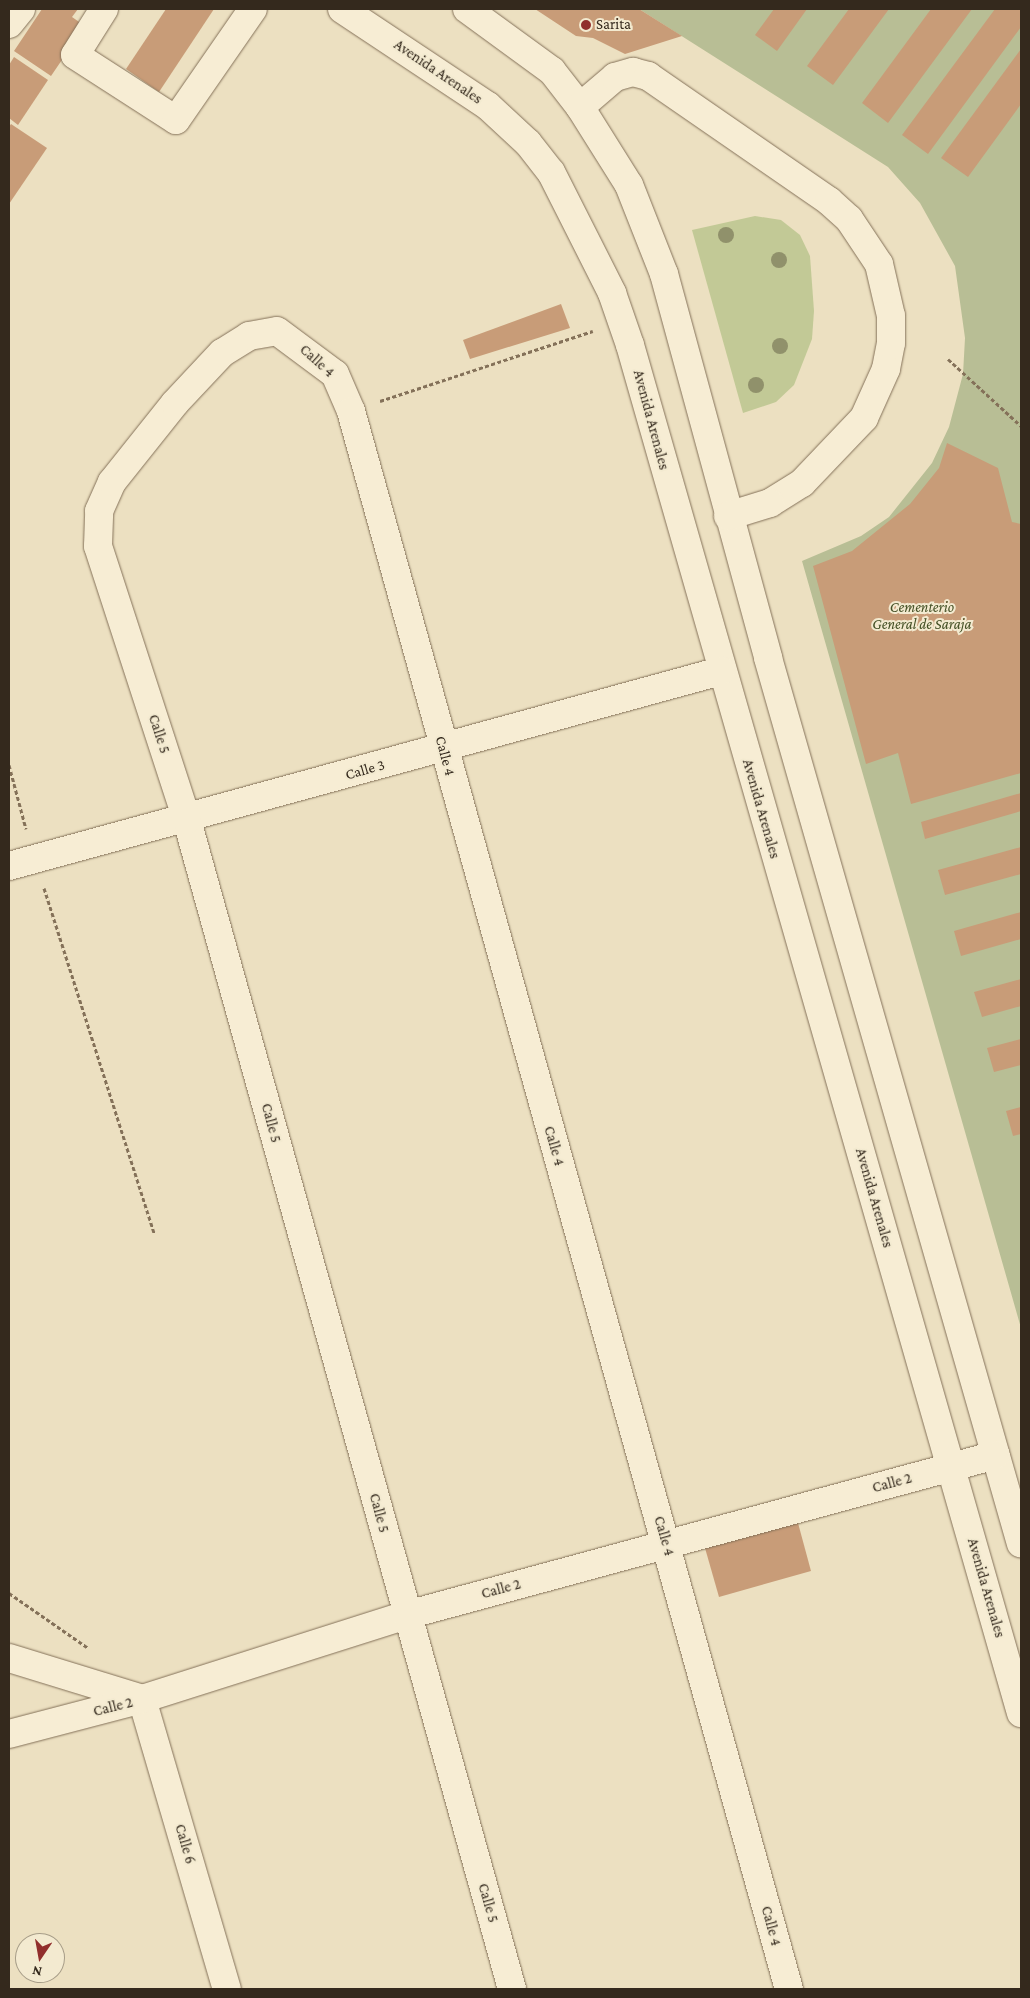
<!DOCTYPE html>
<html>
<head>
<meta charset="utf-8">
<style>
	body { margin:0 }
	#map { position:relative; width:1030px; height:1998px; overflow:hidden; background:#ece0c1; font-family:"Crimson Pro",serif }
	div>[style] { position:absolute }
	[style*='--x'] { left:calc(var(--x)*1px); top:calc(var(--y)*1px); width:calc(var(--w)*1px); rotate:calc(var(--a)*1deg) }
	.green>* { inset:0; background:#c2c996 }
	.cemetery>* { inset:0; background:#b8be95 }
	.building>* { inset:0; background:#c89c78 }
	.path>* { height:3px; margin-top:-1.5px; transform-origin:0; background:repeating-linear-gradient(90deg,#847159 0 4px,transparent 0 6.5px) }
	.roads { filter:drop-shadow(0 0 1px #847159) drop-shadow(0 0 1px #847159) }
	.minor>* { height:28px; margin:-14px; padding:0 14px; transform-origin:14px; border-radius:14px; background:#f7edd4 }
	.trees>* { width:16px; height:16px; margin:-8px; border-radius:50%; background:#90916b }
	.dots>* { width:14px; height:14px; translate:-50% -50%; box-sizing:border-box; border:2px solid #f3ead0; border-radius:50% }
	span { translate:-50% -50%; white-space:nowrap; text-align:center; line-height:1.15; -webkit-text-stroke:4px #f3ead0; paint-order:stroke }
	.poi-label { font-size:15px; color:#34291d }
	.left { translate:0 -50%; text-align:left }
	.street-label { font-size:15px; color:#34291d }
	.park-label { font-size:15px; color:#445025; font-style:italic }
	.frame { position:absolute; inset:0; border:10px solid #34291d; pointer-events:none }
	.north { position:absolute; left:15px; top:1933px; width:50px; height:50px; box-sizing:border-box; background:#f3ead0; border:1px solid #a79d88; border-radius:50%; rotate:192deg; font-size:14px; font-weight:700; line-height:20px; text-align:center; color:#34291d }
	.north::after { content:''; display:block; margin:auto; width:18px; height:22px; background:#912e2c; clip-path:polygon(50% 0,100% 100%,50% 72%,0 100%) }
</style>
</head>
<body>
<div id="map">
	<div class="green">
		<div style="clip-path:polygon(755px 216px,781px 220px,800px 235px,810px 256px,814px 311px,812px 339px,794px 385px,776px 402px,743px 413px,692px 230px)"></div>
	</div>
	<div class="cemetery">
		<div style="clip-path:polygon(639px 9px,1021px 9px,1021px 1328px,802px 561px,861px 536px,889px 517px,932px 463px,949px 427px,963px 374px,965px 338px,955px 266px,920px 203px,888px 167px)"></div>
	</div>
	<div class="building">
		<div style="clip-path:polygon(42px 9px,78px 9px,72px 17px,85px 26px,51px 76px,14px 51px)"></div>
		<div style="clip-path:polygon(166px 9px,214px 9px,159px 92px,126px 69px)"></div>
		<div style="clip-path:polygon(535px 9px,639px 9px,682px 36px,625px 54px,593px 38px,576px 36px)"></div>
		<div style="clip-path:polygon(774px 9px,807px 9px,777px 51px,755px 35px)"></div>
		<div style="clip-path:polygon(849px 9px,889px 9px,833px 85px,807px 66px)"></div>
		<div style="clip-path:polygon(931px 9px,972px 9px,888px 123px,862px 103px)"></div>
		<div style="clip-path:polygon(995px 9px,1021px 9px,1021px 27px,928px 154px,902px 135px)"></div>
		<div style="clip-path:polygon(1021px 49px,1021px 104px,968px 177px,941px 158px)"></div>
		<div style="clip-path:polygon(14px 57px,48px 80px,18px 125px,9px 118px,9px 65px)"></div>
		<div style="clip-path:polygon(11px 124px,47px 148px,9px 204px,9px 127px)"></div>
		<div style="clip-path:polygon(561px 304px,570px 328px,470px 359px,463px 340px)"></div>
		<div style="clip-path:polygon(947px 443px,998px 468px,1012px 522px,1021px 524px,1021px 773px,911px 804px,898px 753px,866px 764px,813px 566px,852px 551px,910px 504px,939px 468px)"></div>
		<div style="clip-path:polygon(1021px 793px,1021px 811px,925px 839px,921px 822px)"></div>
		<div style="clip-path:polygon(1021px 847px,1021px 874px,945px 895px,938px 870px)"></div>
		<div style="clip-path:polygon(1021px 912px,1021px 939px,961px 956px,954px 931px)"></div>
		<div style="clip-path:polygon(1021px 979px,1021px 1006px,982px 1017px,974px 992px)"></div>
		<div style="clip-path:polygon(1021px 1039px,1021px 1065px,994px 1072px,987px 1048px)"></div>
		<div style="clip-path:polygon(1021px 1107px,1021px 1134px,1013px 1136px,1006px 1111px)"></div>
		<div style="clip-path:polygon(798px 1523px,811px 1571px,719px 1597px,705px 1548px)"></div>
	</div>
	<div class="path">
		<div style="--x:948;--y:359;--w:99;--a:42.5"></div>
		<div style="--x:380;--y:401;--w:224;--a:-18.2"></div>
		<div style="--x:9;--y:765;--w:66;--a:75.1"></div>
		<div style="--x:44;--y:888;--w:362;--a:72.3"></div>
		<div style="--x:9;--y:1593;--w:96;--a:34.8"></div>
	</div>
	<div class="roads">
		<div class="minor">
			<div style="--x:104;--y:9;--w:54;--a:122.2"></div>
			<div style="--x:75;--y:55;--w:120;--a:32.8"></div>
			<div style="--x:176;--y:120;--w:135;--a:-55.3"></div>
			<div style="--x:342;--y:9;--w:175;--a:33.6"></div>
			<div style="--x:488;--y:106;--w:54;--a:42.8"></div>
			<div style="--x:528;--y:143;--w:37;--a:52"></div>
			<div style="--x:551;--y:172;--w:136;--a:63.2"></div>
			<div style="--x:612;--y:293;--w:55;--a:70.9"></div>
			<div style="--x:630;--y:345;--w:1423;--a:74.05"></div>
			<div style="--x:467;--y:9;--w:105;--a:36.1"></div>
			<div style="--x:552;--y:71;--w:46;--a:52.1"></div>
			<div style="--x:580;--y:107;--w:92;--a:57.9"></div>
			<div style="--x:629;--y:185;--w:96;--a:68.5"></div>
			<div style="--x:664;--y:274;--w:398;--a:74.8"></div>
			<div style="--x:768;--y:658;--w:921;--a:74.06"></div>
			<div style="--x:9;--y:24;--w:19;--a:-51"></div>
			<div style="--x:580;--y:107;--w:46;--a:-40.6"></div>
			<div style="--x:615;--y:77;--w:19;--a:-16"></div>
			<div style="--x:633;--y:72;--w:16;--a:15"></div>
			<div style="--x:648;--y:76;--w:220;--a:34.6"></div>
			<div style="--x:829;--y:201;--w:27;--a:42"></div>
			<div style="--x:849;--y:219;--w:54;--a:56.3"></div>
			<div style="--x:879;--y:264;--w:53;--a:77"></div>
			<div style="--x:891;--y:316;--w:27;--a:90"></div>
			<div style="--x:891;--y:343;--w:26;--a:101"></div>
			<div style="--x:886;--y:369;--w:54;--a:114.2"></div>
			<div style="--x:864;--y:418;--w:90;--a:133.6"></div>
			<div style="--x:802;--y:483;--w:38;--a:148"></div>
			<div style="--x:770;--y:503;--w:44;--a:162.8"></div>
			<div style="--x:9;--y:866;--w:738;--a:-15.32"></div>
			<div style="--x:9;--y:1658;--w:139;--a:17.1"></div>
			<div style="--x:142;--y:1699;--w:302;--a:73.7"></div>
			<div style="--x:9;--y:1734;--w:138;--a:-14.7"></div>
			<div style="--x:142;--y:1699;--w:278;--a:-17.6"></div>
			<div style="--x:407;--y:1615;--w:610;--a:-15.2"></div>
			<div style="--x:512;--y:1989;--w:1213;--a:-105.54"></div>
			<div style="--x:187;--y:820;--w:288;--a:-108"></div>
			<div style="--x:98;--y:546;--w:35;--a:-88"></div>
			<div style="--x:99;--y:511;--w:32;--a:-66"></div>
			<div style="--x:112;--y:482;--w:101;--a:-51.4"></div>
			<div style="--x:175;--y:403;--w:69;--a:-46.8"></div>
			<div style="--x:222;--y:353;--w:32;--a:-32"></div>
			<div style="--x:249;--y:336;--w:28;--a:-10"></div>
			<div style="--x:277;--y:331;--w:72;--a:36.6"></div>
			<div style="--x:335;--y:374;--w:40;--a:66.6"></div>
			<div style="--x:351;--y:411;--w:1638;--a:74.49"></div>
		</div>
	</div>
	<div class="trees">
		<div style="left:726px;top:235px"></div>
		<div style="left:779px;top:260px"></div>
		<div style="left:780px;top:346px"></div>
		<div style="left:756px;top:385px"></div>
	</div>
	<div class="dots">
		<div style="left:586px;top:25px;background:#912e2c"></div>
	</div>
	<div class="poi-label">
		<span class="left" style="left:596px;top:25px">Sarita</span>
	</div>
	<div class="street-label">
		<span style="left:438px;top:72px;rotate:34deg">Avenida Arenales</span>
		<span style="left:317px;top:361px;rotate:42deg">Calle 4</span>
		<span style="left:651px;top:420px;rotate:75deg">Avenida Arenales</span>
		<span style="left:159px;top:734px;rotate:72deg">Calle 5</span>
		<span style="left:445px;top:756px;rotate:75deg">Calle 4</span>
		<span style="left:365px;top:770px;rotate:-16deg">Calle 3</span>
		<span style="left:761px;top:809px;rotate:74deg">Avenida Arenales</span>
		<span style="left:271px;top:1123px;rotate:75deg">Calle 5</span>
		<span style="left:554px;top:1146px;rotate:74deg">Calle 4</span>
		<span style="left:874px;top:1198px;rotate:74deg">Avenida Arenales</span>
		<span style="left:892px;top:1483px;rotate:-15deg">Calle 2</span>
		<span style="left:379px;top:1513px;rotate:75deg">Calle 5</span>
		<span style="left:664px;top:1536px;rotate:74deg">Calle 4</span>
		<span style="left:986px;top:1588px;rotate:74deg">Avenida Arenales</span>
		<span style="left:501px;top:1589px;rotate:-15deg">Calle 2</span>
		<span style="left:113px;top:1707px;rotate:-14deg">Calle 2</span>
		<span style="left:185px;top:1844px;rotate:74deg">Calle 6</span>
		<span style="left:488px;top:1903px;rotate:74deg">Calle 5</span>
		<span style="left:771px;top:1926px;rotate:75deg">Calle 4</span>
	</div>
	<div class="park-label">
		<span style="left:922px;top:616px">Cementerio<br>General de Saraja</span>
	</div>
	<div class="frame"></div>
	<div class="north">N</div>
</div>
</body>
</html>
